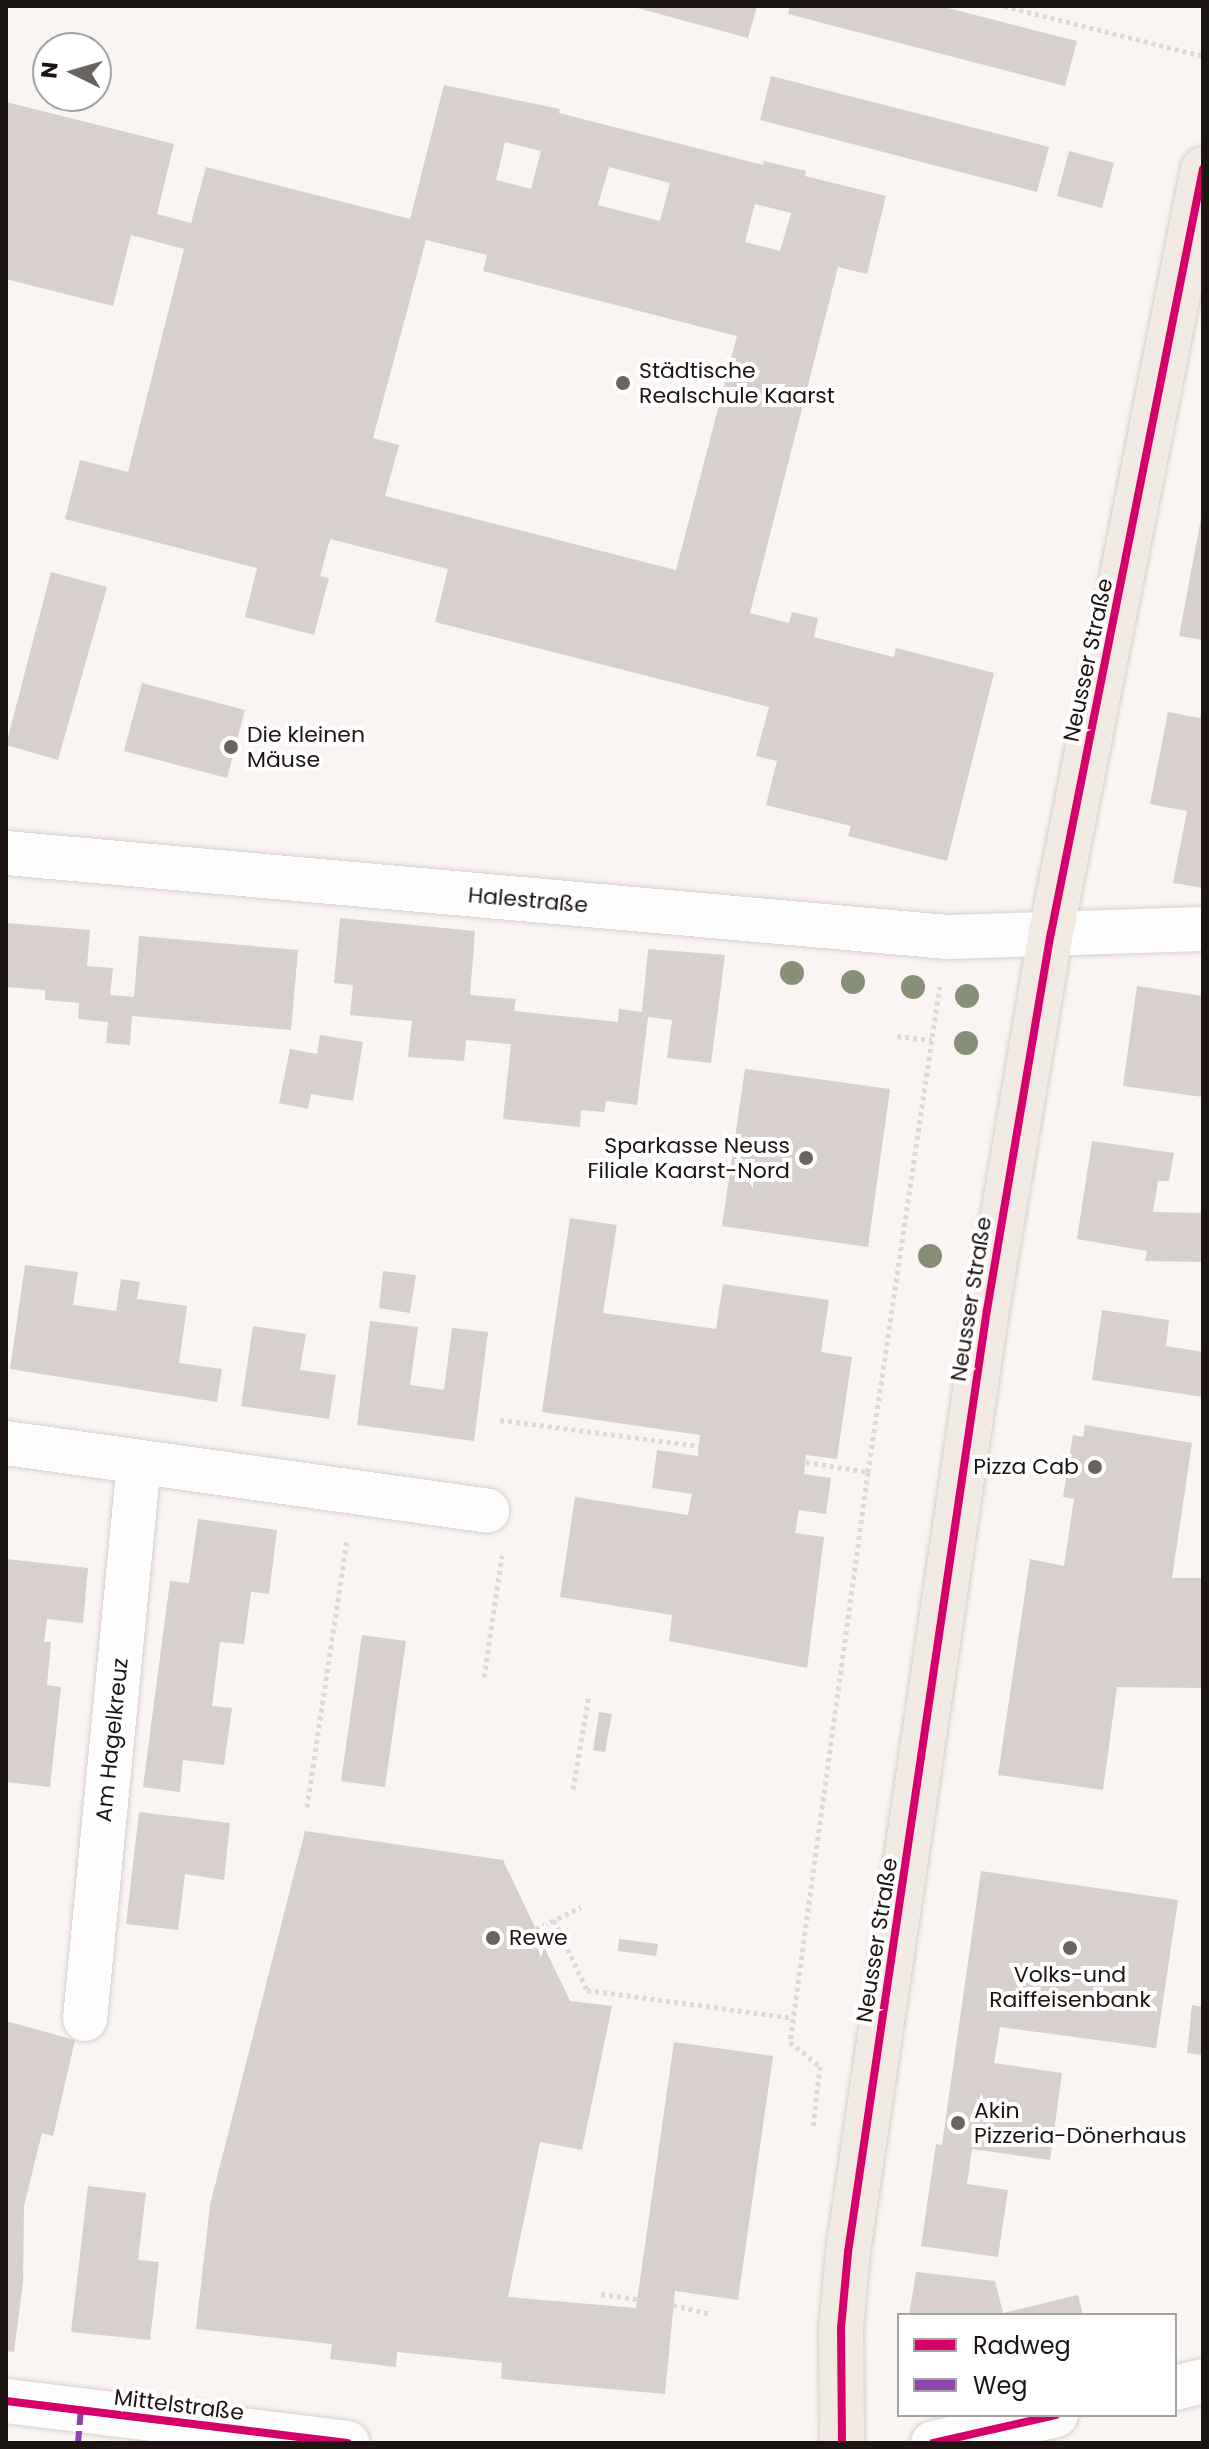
<!DOCTYPE html>
<html>
<head>
<meta charset="utf-8">
<style>
	body { margin:0 }
	#map { position:relative; width:1209px; height:2449px; overflow:hidden; background:#faf4f2; font-family:Poppins,sans-serif }
	div>[style] { position:absolute }
	[style*='--x'] { left:calc(var(--x)*1px); top:calc(var(--y)*1px); width:calc(var(--w)*1px); rotate:calc(var(--a)*1deg) }
	.building>* { inset:0; background:#d7d0cc }
	.path>* { height:5px; margin-top:-2.5px; transform-origin:0; background:repeating-linear-gradient(90deg,#dbdad9 0 4px,transparent 0 8px) }
	.roads { filter:drop-shadow(0 0 2px #d6cfcc) drop-shadow(0 0 2px #d6cfcc) }
	.minor>* { height:44px; margin:-22px; padding:0 22px; transform-origin:22px; border-radius:22px; background:#fefdfd }
	.major>* { height:44px; margin:-22px; padding:0 22px; transform-origin:22px; border-radius:22px; background:#f0eae2 }
	.quiet>* { height:6px; margin-top:-3px; transform-origin:0; background:repeating-linear-gradient(90deg,#8e44ad 0 12px,transparent 0 18px) }
	.cycleway>* { height:8px; margin:-4px; padding:0 4px; transform-origin:4px; border-radius:4px; background:#d6006c }
	.trees>* { width:24px; height:24px; margin:-12px; border-radius:50%; background:#888f77 }
	.dots>* { width:22px; height:22px; translate:-50% -50%; box-sizing:border-box; border:4px solid #fff; border-radius:50% }
	span { translate:-50% -50%; white-space:nowrap; text-align:center; line-height:1.15; -webkit-text-stroke:8px #fff; paint-order:stroke }
	.poi-label { font-size:22px; color:#1d1511 }
	.left { translate:0 -50%; text-align:left }
	.right { translate:-100% -50%; text-align:right }
	.street-label { font-size:22px; color:#1d1511 }
	.frame { position:absolute; inset:0; border:8px solid #1d1511; pointer-events:none }
	.legend { position:absolute; left:897px; top:2313px; width:280px; height:104px; box-sizing:border-box; background:#fff; border:2px solid #a5a1a0; margin:0; padding:10px 14px; list-style:none; font-size:24px; color:#1d1511 }
	.legend li { display:flex; align-items:center; gap:16px; height:40px }
	.legend b { width:40px; border:2px solid #a5a1a0 }
	.north { position:absolute; left:32px; top:32px; width:80px; height:80px; box-sizing:border-box; background:#fff; border:2px solid #a5a1a0; border-radius:50%; rotate:275deg; font-size:22px; font-weight:700; line-height:32px; text-align:center; color:#1d1511 }
	.north::after { content:''; display:block; margin:auto; width:28px; height:36px; background:#6a6360; clip-path:polygon(50% 0,100% 100%,50% 72%,0 100%) }
</style>
</head>
<body>
<div id="map">
	<div class="building">
		<div style="clip-path:polygon(630px 6px,757px 6px,748px 38px)"></div>
		<div style="clip-path:polygon(790px 6px,940px 6px,1077px 41px,1065px 86px,788px 14px)"></div>
		<div style="clip-path:polygon(771px 76px,1049px 147px,1037px 192px,760px 120px)"></div>
		<div style="clip-path:polygon(evenodd,444px 85px,560px 109px,559px 113px,763px 165px,764px 161px,806px 171px,805px 176px,886px 196px,867px 274px,838px 267px,750px 613px,789px 623px,792px 612px,818px 618px,814px 637px,894px 657px,896px 648px,994px 673px,947px 861px,848px 836px,851px 826px,766px 805px,777px 761px,756px 756px,769px 707px,435px 622px,448px 569px,330px 539px,320px 576px,329px 578px,314px 635px,245px 617px,257px 568px,65px 519px,80px 460px,128px 472px,184px 249px,131px 235px,113px 306px,6px 279px,6px 102px,174px 144px,157px 214px,191px 223px,206px 167px,410px 219px,444px 85px,505px 142px,541px 151px,531px 189px,496px 180px,505px 142px,444px 85px,609px 167px,670px 183px,660px 221px,598px 205px,609px 167px,444px 85px,755px 204px,791px 213px,780px 251px,745px 242px,755px 204px,444px 85px,426px 240px,487px 255px,483px 271px,737px 336px,676px 570px,385px 496px,399px 445px,373px 438px,426px 240px)"></div>
		<div style="clip-path:polygon(1069px 151px,1114px 163px,1102px 208px,1057px 196px)"></div>
		<div style="clip-path:polygon(1203px 508px,1203px 640px,1179px 636px)"></div>
		<div style="clip-path:polygon(51px 572px,107px 587px,58px 760px,6px 745px)"></div>
		<div style="clip-path:polygon(142px 683px,245px 710px,227px 778px,124px 751px)"></div>
		<div style="clip-path:polygon(1168px 712px,1199px 718px,1203px 714px,1203px 888px,1173px 883px,1187px 811px,1150px 804px)"></div>
		<div style="clip-path:polygon(340px 918px,475px 931px,470px 995px,516px 999px,514px 1011px,618px 1022px,619px 1009px,642px 1012px,648px 949px,725px 955px,711px 1063px,667px 1058px,672px 1020px,648px 1017px,637px 1105px,606px 1101px,604px 1112px,581px 1110px,580px 1127px,503px 1119px,511px 1044px,466px 1040px,464px 1061px,408px 1057px,412px 1021px,350px 1015px,353px 985px,334px 983px)"></div>
		<div style="clip-path:polygon(6px 923px,90px 930px,87px 966px,113px 968px,110px 995px,134px 997px,139px 936px,298px 950px,291px 1030px,132px 1016px,130px 1045px,106px 1043px,108px 1022px,78px 1019px,79px 1003px,45px 1000px,45px 990px,6px 987px)"></div>
		<div style="clip-path:polygon(1137px 986px,1203px 996px,1203px 1097px,1123px 1086px)"></div>
		<div style="clip-path:polygon(320px 1035px,363px 1042px,353px 1101px,311px 1094px,308px 1109px,279px 1103px,290px 1049px,317px 1054px)"></div>
		<div style="clip-path:polygon(745px 1069px,890px 1089px,868px 1247px,722px 1226px)"></div>
		<div style="clip-path:polygon(1092px 1141px,1174px 1153px,1169px 1181px,1158px 1181px,1153px 1212px,1203px 1213px,1203px 1262px,1145px 1261px,1147px 1251px,1077px 1239px)"></div>
		<div style="clip-path:polygon(570px 1218px,617px 1225px,603px 1313px,716px 1329px,723px 1284px,829px 1300px,821px 1352px,852px 1357px,837px 1459px,806px 1455px,804px 1474px,831px 1478px,826px 1514px,799px 1510px,795px 1533px,824px 1537px,807px 1668px,669px 1641px,672px 1615px,560px 1597px,575px 1497px,688px 1515px,692px 1494px,652px 1488px,657px 1450px,698px 1456px,700px 1435px,542px 1412px)"></div>
		<div style="clip-path:polygon(25px 1265px,78px 1272px,73px 1305px,116px 1311px,121px 1279px,140px 1282px,137px 1299px,187px 1306px,179px 1363px,222px 1369px,217px 1402px,10px 1369px)"></div>
		<div style="clip-path:polygon(383px 1271px,416px 1275px,410px 1313px,379px 1308px)"></div>
		<div style="clip-path:polygon(1102px 1310px,1169px 1320px,1166px 1346px,1203px 1352px,1203px 1397px,1092px 1380px)"></div>
		<div style="clip-path:polygon(370px 1321px,418px 1327px,410px 1385px,444px 1390px,452px 1328px,488px 1332px,474px 1441px,357px 1425px)"></div>
		<div style="clip-path:polygon(253px 1326px,306px 1334px,300px 1370px,336px 1375px,329px 1419px,241px 1406px)"></div>
		<div style="clip-path:polygon(1085px 1425px,1192px 1443px,1172px 1578px,1203px 1578px,1203px 1688px,1117px 1687px,1103px 1790px,998px 1775px,1030px 1559px,1064px 1566px,1074px 1499px,1063px 1497px,1073px 1435px,1083px 1437px)"></div>
		<div style="clip-path:polygon(198px 1519px,277px 1530px,269px 1594px,251px 1592px,244px 1644px,220px 1642px,212px 1706px,232px 1708px,224px 1765px,183px 1760px,180px 1792px,143px 1787px,170px 1581px,189px 1583px)"></div>
		<div style="clip-path:polygon(6px 1559px,88px 1568px,83px 1623px,47px 1619px,44px 1642px,51px 1642px,47px 1685px,61px 1687px,50px 1787px,6px 1782px)"></div>
		<div style="clip-path:polygon(362px 1635px,406px 1641px,385px 1787px,341px 1781px)"></div>
		<div style="clip-path:polygon(599px 1712px,612px 1714px,605px 1752px,593px 1750px)"></div>
		<div style="clip-path:polygon(139px 1812px,230px 1823px,224px 1880px,185px 1874px,178px 1930px,126px 1924px)"></div>
		<div style="clip-path:polygon(305px 1831px,503px 1860px,570px 2001px,612px 2006px,582px 2150px,540px 2142px,508px 2297px,636px 2308px,674px 2042px,773px 2056px,738px 2300px,675px 2291px,665px 2394px,501px 2379px,502px 2363px,397px 2352px,396px 2367px,330px 2359px,332px 2344px,196px 2329px,210px 2205px)"></div>
		<div style="clip-path:polygon(981px 1871px,1178px 1900px,1156px 2048px,1000px 2027px,994px 2063px,1062px 2073px,1050px 2160px,972px 2149px,967px 2184px,1008px 2190px,998px 2257px,921px 2246px,936px 2144px,942px 2145px)"></div>
		<div style="clip-path:polygon(619px 1939px,658px 1944px,656px 1956px,618px 1951px)"></div>
		<div style="clip-path:polygon(1192px 2005px,1203px 2007px,1203px 2055px,1187px 2053px)"></div>
		<div style="clip-path:polygon(6px 2021px,75px 2040px,53px 2136px,42px 2133px,24px 2206px,23px 2282px,14px 2352px,6px 2351px)"></div>
		<div style="clip-path:polygon(88px 2186px,146px 2193px,138px 2260px,159px 2262px,150px 2340px,71px 2332px)"></div>
		<div style="clip-path:polygon(916px 2272px,995px 2281px,1003px 2313px,1078px 2295px,1083px 2315px,909px 2315px)"></div>
	</div>
	<div class="path">
		<div style="--x:1004;--y:6;--w:205;--a:14.1"></div>
		<div style="--x:897;--y:1036;--w:35;--a:7"></div>
		<div style="--x:500;--y:1420;--w:201;--a:7.4"></div>
		<div style="--x:806;--y:1462;--w:63;--a:9.2"></div>
		<div style="--x:868;--y:1472;--w:575;--a:97.79"></div>
		<div style="--x:790;--y:2042;--w:38;--a:39"></div>
		<div style="--x:820;--y:2066;--w:62;--a:96.4"></div>
		<div style="--x:868;--y:1472;--w:491;--a:-81.6"></div>
		<div style="--x:484;--y:1677;--w:123;--a:-81.6"></div>
		<div style="--x:573;--y:1789;--w:95;--a:-80.3"></div>
		<div style="--x:307;--y:1807;--w:270;--a:-81.5"></div>
		<div style="--x:554;--y:1920;--w:77;--a:64.8"></div>
		<div style="--x:587;--y:1990;--w:208;--a:7.7"></div>
		<div style="--x:536;--y:1929;--w:50;--a:-26.1"></div>
		<div style="--x:601;--y:2294;--w:36;--a:8"></div>
		<div style="--x:673;--y:2305;--w:37;--a:13"></div>
	</div>
	<div class="roads">
		<div class="minor">
			<div style="--x:6;--y:853;--w:946;--a:5.1"></div>
			<div style="--x:948;--y:937;--w:255;--a:-1.8"></div>
			<div style="--x:6;--y:1443;--w:486;--a:8"></div>
			<div style="--x:85;--y:2019;--w:560;--a:-84.46"></div>
			<div style="--x:1175;--y:2388;--w:29;--a:-14"></div>
			<div style="--x:6;--y:2401;--w:344;--a:7"></div>
			<div style="--x:933;--y:2443;--w:126;--a:-12.8"></div>
		</div>
		<div class="major">
			<div style="--x:842;--y:2443;--w:115;--a:-90.5"></div>
			<div style="--x:841;--y:2328;--w:76;--a:-84.7"></div>
			<div style="--x:848;--y:2252;--w:952;--a:-81.61"></div>
			<div style="--x:987;--y:1310;--w:382;--a:-80.4"></div>
			<div style="--x:1051;--y:933;--w:779;--a:-78.75"></div>
		</div>
	</div>
	<div class="quiet">
		<div style="--x:78;--y:2443;--w:32;--a:-85"></div>
	</div>
	<div class="cycleway">
		<div style="--x:6;--y:2401;--w:344;--a:7"></div>
		<div style="--x:842;--y:2443;--w:115;--a:-90.5"></div>
		<div style="--x:841;--y:2328;--w:76;--a:-84.7"></div>
		<div style="--x:848;--y:2252;--w:952;--a:-81.61"></div>
		<div style="--x:987;--y:1310;--w:382;--a:-80.4"></div>
		<div style="--x:1051;--y:933;--w:779;--a:-78.75"></div>
		<div style="--x:933;--y:2443;--w:126;--a:-12.8"></div>
	</div>
	<div class="trees">
		<div style="left:792px;top:973px"></div>
		<div style="left:853px;top:982px"></div>
		<div style="left:913px;top:987px"></div>
		<div style="left:967px;top:996px"></div>
		<div style="left:966px;top:1043px"></div>
		<div style="left:930px;top:1256px"></div>
	</div>
	<div class="dots">
		<div style="left:623px;top:383px;background:#6a6360"></div>
		<div style="left:231px;top:747px;background:#6a6360"></div>
		<div style="left:806px;top:1158px;background:#6a6360"></div>
		<div style="left:1095px;top:1467px;background:#6a6360"></div>
		<div style="left:493px;top:1938px;background:#6a6360"></div>
		<div style="left:1070px;top:1948px;background:#6a6360"></div>
		<div style="left:958px;top:2123px;background:#6a6360"></div>
	</div>
	<div class="poi-label">
		<span class="left" style="left:639px;top:383px">Städtische<br>Realschule Kaarst</span>
		<span class="left" style="left:247px;top:747px">Die kleinen<br>Mäuse</span>
		<span class="right" style="left:790px;top:1158px">Sparkasse Neuss<br>Filiale Kaarst-Nord</span>
		<span class="right" style="left:1079px;top:1467px">Pizza Cab</span>
		<span class="left" style="left:509px;top:1938px">Rewe</span>
		<span style="left:1070px;top:1987px">Volks-und<br>Raiffeisenbank</span>
		<span class="left" style="left:974px;top:2123px">Akin<br>Pizzeria-Dönerhaus</span>
	</div>
	<div class="street-label">
		<span style="left:1088px;top:660px;rotate:-78deg">Neusser Straße</span>
		<span style="left:528px;top:900px;rotate:5deg">Halestraße</span>
		<span style="left:971px;top:1299px;rotate:-81deg">Neusser Straße</span>
		<span style="left:112px;top:1740px;rotate:-84deg">Am Hagelkreuz</span>
		<span style="left:877px;top:1940px;rotate:-81deg">Neusser Straße</span>
		<span style="left:179px;top:2405px;rotate:7deg">Mittelstraße</span>
	</div>
	<div class="frame"></div>
	<ul class="legend">
	<li><b style="height:10px;background:#d6006c"></b>Radweg</li>
	<li><b style="height:10px;background:#8e44ad"></b>Weg</li>
	</ul>
	<div class="north">N</div>
</div>
</body>
</html>
